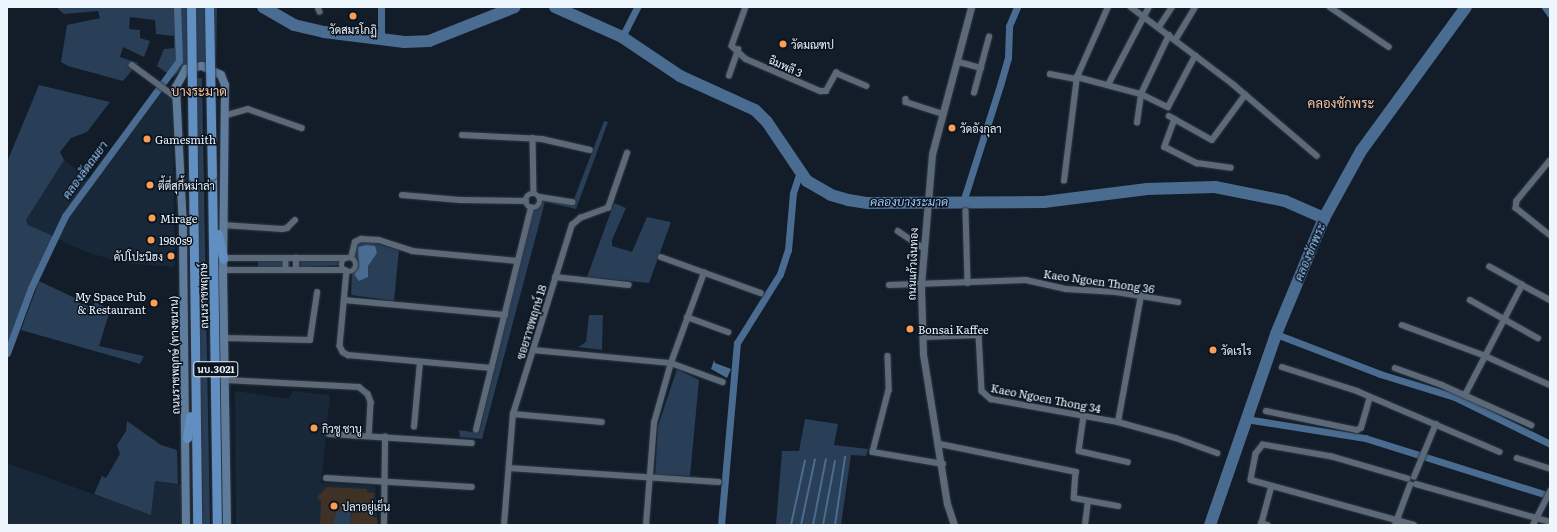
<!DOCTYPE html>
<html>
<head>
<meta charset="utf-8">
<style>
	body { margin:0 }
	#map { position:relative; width:1557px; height:532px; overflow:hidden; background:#121d29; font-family:Literata,Sarabun,serif }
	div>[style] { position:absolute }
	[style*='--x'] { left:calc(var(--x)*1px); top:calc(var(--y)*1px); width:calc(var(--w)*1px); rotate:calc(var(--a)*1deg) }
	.built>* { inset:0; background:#182839 }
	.green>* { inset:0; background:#293e57 }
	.water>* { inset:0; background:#4a6c91 }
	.stream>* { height:2px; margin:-1px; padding:0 1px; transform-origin:1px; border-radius:1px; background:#4a6c91 }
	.canal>* { height:7px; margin:-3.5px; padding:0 3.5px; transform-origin:3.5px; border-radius:3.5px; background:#4a6c91 }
	.river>* { height:12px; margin:-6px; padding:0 6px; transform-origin:6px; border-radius:6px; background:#4a6c91 }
	.building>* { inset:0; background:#403126 }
	.roads { filter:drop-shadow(0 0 1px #303741) drop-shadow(0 0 1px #303741) }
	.minor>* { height:5.5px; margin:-2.75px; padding:0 2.75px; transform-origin:2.75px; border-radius:2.75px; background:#5c6978 }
	.minor>.ring { margin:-2.75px; padding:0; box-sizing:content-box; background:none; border:5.5px solid #5c6978; border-radius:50% }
	.tertiary>* { height:7px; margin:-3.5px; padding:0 3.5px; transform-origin:3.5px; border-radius:3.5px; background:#5c6978 }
	.secondary>* { height:8px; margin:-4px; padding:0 4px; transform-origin:4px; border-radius:4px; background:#5f7c9d }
	.primary>* { height:9px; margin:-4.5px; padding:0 4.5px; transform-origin:4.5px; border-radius:4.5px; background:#628fc1 }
	.bridges { filter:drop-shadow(0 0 1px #303741) drop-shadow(0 0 1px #303741) }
	.primary-bridge>* { height:9px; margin:-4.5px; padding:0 4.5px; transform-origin:4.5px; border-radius:4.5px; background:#628fc1 }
	.dots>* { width:11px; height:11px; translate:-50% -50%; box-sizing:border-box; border:2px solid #091420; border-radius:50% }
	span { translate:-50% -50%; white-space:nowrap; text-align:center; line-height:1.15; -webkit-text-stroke:3px #091420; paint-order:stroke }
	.shield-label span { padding:1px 3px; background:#091420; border:1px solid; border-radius:3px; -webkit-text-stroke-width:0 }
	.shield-label { font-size:10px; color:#edf5fd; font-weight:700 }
	.poi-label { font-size:11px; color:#edf5fd }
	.left { translate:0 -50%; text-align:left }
	.right { translate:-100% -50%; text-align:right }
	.street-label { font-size:11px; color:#edf5fd }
	.water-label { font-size:12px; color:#a0caf9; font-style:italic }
	.quarter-label { font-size:13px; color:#f8c29c }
	.frame { position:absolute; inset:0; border:8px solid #edf5fd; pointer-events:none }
</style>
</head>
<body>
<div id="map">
	<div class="built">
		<div style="clip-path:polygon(162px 90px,172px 96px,175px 267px,124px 263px,86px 252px,28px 225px,26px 220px,31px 208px,64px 160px,93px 182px)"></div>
		<div style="clip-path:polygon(235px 391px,289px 399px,293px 391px,330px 395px,321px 483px,375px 486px,378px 525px,236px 525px)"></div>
		<div style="clip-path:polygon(7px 463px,151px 515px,155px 481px,181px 485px,181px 525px,7px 525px)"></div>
	</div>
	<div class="green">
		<div style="clip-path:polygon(56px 7px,217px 7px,216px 65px,190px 62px,173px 77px,157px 66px,164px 49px,174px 48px,174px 36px,156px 34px,155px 20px,130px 17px,129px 29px,140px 30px,140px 38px,150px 41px,144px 57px,123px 47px,120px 57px,138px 63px,123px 81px,68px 66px,61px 62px,67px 25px,100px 18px,98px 11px,64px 14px)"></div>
		<div style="clip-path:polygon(198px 78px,202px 78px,210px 525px,203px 525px,196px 80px)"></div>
		<div style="clip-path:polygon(39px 85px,110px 102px,87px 132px,71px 138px,60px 152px,64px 160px,26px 220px,28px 225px,53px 236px,7px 346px,7px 162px)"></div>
		<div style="clip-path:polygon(604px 121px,608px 122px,576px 209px,545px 202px,482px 439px,460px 437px,459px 430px,479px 433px,533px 210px,545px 198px,574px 205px,576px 200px,574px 199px)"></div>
		<div style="clip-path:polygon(614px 203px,626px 208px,612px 240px,612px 246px,632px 252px,647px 217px,671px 222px,649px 283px,587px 277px)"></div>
		<div style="clip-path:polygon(366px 241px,399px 250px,394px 301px,351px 295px,352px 274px,358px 261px,354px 257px,356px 244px)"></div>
		<div style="clip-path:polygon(258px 260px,282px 260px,284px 267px,258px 268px)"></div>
		<div style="clip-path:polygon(300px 261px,338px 261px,340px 265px,300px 267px)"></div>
		<div style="clip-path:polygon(39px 281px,79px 300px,79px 303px,93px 307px,95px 302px,110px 310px,99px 346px,144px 356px,140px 364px,21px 330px)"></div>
		<div style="clip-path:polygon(589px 315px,603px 315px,602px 350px,578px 347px,586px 342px)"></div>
		<div style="clip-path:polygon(677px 369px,699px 380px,690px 476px,655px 475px,658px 426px)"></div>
		<div style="clip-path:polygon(805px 419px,838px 424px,834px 445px,868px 449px,866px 456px,851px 455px,841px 525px,776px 525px,782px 451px,799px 451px)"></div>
		<div style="clip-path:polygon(127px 421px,161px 445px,177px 450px,178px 484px,155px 481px,151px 515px,94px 494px,102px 476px,106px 478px,120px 454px,117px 445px,126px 431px)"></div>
		<div style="clip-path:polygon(352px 499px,350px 525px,333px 525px,336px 511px)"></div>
	</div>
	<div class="water">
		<div style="clip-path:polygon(367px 245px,375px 246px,377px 253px,368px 266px,368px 277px,359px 281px,354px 274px,359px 267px,358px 247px)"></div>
		<div style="clip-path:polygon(714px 360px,715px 363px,731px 369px,727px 378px,711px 369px)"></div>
	</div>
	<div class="stream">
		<div style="--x:791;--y:525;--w:66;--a:-77.8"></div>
		<div style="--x:801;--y:525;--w:67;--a:-78"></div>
		<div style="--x:813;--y:525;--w:67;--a:-78.9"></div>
		<div style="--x:823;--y:525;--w:65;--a:-79.4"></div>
		<div style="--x:835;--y:525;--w:69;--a:-81.6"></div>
	</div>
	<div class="canal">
		<div style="--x:381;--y:7;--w:32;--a:90"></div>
		<div style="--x:1545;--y:7;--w:9;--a:54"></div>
		<div style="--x:622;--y:37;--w:34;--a:-63"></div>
		<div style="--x:963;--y:202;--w:126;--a:-72.4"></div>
		<div style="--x:1001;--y:82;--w:25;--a:-74"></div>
		<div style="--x:1008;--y:58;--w:32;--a:-88"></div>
		<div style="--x:1009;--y:26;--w:21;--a:-67"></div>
		<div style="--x:1276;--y:334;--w:111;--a:21"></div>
		<div style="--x:1380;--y:374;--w:78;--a:17"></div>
		<div style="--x:1455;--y:397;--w:106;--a:26.3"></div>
		<div style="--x:7;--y:353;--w:69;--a:-69.7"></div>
		<div style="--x:31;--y:288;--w:80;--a:-64.7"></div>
		<div style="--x:65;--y:216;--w:192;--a:-53.7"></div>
		<div style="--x:179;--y:61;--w:54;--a:-92.1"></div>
		<div style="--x:1246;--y:419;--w:121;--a:9.1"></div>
		<div style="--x:1365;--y:438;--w:194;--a:17.4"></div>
		<div style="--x:721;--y:525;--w:183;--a:-85"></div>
		<div style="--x:737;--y:343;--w:81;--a:-58.1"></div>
		<div style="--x:780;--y:274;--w:25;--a:-72"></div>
		<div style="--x:788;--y:250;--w:57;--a:-85"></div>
		<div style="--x:793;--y:193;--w:23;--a:-72"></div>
	</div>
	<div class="river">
		<div style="--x:263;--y:7;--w:36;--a:30"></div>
		<div style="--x:294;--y:25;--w:31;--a:13"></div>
		<div style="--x:324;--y:32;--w:81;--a:7.1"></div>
		<div style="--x:404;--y:42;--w:25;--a:-2"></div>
		<div style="--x:429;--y:41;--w:92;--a:-21.6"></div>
		<div style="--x:555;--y:7;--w:73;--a:24.1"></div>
		<div style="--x:622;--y:37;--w:70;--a:33.9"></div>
		<div style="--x:680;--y:76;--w:82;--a:24.4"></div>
		<div style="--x:755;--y:110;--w:17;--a:45"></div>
		<div style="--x:767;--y:122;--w:71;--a:55.9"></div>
		<div style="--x:807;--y:181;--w:28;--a:30"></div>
		<div style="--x:831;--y:195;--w:18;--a:16"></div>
		<div style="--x:848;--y:200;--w:20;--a:9"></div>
		<div style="--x:868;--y:203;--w:176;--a:-0.3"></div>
		<div style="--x:1044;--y:202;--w:104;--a:-7.2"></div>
		<div style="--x:1147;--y:189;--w:68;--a:-1.7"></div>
		<div style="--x:1215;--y:187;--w:71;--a:11.3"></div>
		<div style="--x:1285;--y:201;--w:43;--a:23.6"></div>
		<div style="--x:1210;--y:525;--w:202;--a:-70.9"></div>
		<div style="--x:1276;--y:334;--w:126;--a:-67.5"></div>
		<div style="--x:1324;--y:218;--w:77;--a:-61.1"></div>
		<div style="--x:1361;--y:151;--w:178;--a:-53.9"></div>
	</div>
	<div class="building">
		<div style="clip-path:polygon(327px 487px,367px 489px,367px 492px,374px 493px,373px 517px,377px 518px,378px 525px,350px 525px,352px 510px,336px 511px,333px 525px,320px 525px,321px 502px,317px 497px)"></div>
	</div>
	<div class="roads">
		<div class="minor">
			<div style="--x:318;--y:7;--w:5;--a:68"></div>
			<div style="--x:746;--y:7;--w:41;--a:109.7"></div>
			<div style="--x:732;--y:46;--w:19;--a:43"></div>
			<div style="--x:746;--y:59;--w:81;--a:23.4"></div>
			<div style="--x:820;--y:91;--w:6;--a:0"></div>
			<div style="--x:826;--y:91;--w:21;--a:-61"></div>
			<div style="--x:836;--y:73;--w:33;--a:23"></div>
			<div style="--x:1131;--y:7;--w:129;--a:37.1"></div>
			<div style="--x:1234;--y:85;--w:109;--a:40.5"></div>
			<div style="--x:1330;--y:7;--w:71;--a:34.1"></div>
			<div style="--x:1159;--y:27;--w:24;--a:-57"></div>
			<div style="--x:1176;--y:39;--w:37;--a:-59"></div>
			<div style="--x:959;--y:62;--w:23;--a:15"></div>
			<div style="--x:132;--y:65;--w:56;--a:36.3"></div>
			<div style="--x:1050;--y:74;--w:26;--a:11"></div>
			<div style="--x:729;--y:76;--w:28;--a:-71"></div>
			<div style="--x:1077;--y:77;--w:66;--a:14.9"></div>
			<div style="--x:1141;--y:94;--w:30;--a:26"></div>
			<div style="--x:1168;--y:107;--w:58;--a:-62.1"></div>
			<div style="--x:1108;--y:85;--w:88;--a:-62.3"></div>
			<div style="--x:974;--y:93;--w:58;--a:-75"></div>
			<div style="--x:906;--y:99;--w:3;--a:90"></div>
			<div style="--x:906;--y:102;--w:39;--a:18"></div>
			<div style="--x:224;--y:116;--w:25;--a:-16"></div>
			<div style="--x:248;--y:109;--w:57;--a:19.4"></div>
			<div style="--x:1169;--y:116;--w:49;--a:29.2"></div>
			<div style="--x:1212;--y:140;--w:56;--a:-53.7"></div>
			<div style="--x:1175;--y:119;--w:30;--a:110"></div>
			<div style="--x:1165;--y:147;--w:36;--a:27"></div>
			<div style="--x:1197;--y:163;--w:34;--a:8"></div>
			<div style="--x:1137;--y:123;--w:29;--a:-82"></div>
			<div style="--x:1141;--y:94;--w:65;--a:-64.6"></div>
			<div style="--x:462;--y:135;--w:80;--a:2.9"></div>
			<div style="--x:542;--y:139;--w:49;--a:12.9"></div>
			<div style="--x:533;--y:138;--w:55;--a:89"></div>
			<div style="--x:1550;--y:161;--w:52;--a:129.5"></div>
			<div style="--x:1517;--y:201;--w:7;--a:98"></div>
			<div style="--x:1516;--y:208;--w:43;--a:38.5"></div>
			<div style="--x:1064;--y:181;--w:105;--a:-82.9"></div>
			<div style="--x:1077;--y:77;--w:77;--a:-66.1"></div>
			<div class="ring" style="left:526px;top:194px;width:8.5px;height:8.5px"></div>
			<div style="--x:402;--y:195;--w:58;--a:4.9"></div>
			<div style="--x:460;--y:200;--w:66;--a:0.9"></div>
			<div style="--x:540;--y:197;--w:33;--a:9"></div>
			<div style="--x:966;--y:211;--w:72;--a:88.4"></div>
			<div style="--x:223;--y:225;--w:59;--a:3.9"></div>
			<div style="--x:282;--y:229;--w:5;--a:-11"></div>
			<div style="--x:287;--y:228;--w:11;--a:-45"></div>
			<div style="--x:898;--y:231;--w:30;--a:34"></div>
			<div style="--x:661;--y:257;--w:106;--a:19.8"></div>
			<div class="ring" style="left:342px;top:258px;width:8.5px;height:8.5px"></div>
			<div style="--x:223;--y:258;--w:123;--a:0"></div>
			<div style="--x:286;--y:258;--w:12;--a:90"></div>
			<div style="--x:351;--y:258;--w:16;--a:-76"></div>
			<div style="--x:355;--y:242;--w:7;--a:-27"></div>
			<div style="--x:361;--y:239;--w:18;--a:3"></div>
			<div style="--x:379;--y:240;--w:35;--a:18"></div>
			<div style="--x:412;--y:251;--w:106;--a:5.4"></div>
			<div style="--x:223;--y:270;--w:122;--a:0"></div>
			<div style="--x:296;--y:270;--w:12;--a:-90"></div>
			<div style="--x:347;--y:271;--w:75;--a:95.3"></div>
			<div style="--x:340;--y:346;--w:7;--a:63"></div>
			<div style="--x:343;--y:352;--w:6;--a:31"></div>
			<div style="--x:348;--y:355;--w:144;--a:5.2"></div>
			<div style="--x:555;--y:277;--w:74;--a:6.2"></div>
			<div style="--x:889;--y:285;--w:137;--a:-2.1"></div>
			<div style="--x:1026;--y:280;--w:41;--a:12.7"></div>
			<div style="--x:1066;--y:289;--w:50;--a:3.4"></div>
			<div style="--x:1116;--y:292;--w:63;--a:9.2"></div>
			<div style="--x:1522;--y:285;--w:32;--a:28"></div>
			<div style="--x:344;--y:300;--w:162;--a:5.3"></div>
			<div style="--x:1470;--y:300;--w:78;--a:29.2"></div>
			<div style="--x:687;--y:317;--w:44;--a:20.1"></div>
			<div style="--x:1402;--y:325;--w:86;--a:20.3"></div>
			<div style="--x:1483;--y:355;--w:73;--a:24.1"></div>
			<div style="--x:923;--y:337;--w:56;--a:-2"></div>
			<div style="--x:979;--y:335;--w:56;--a:86.9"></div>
			<div style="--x:982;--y:391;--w:12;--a:42"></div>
			<div style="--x:991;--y:399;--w:129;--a:10.3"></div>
			<div style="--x:1118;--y:422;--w:60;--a:15.4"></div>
			<div style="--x:1176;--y:438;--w:44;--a:20.1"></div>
			<div style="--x:224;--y:338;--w:86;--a:1.3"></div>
			<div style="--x:310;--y:340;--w:48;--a:-81.5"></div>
			<div style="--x:533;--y:350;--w:139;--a:5.4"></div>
			<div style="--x:671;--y:363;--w:55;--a:20.1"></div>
			<div style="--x:888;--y:356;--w:34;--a:88"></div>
			<div style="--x:889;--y:390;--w:64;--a:104.5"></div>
			<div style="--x:873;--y:452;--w:71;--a:9.7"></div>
			<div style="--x:1282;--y:367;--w:79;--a:17.7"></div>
			<div style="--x:1357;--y:391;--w:155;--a:23.1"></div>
			<div style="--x:1395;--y:368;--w:50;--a:19.9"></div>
			<div style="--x:1442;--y:385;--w:98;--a:24.2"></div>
			<div style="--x:226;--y:380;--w:133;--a:3"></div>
			<div style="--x:359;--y:387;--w:11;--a:38"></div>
			<div style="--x:368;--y:394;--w:9;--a:69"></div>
			<div style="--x:371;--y:402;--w:34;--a:93"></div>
			<div style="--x:1465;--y:395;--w:124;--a:-62.6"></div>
			<div style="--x:1522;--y:285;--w:37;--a:-151"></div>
			<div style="--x:1266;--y:411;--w:93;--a:11.8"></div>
			<div style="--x:1357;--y:430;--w:4;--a:-27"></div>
			<div style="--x:1361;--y:428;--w:32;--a:-74"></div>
			<div style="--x:513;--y:414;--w:89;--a:5.1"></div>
			<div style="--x:1084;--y:416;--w:35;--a:98"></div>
			<div style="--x:1079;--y:451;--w:50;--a:12.7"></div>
			<div style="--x:1118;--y:422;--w:129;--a:-79.7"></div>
			<div style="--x:414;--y:427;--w:65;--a:-84.7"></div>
			<div style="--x:476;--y:430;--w:229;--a:-76.1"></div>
			<div style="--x:329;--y:434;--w:143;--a:3.6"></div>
			<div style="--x:940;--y:444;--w:139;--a:11.6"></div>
			<div style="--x:1076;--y:472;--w:26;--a:94"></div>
			<div style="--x:1074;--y:498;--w:45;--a:10.3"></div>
			<div style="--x:1517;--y:458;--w:35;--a:18"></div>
			<div style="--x:509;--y:468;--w:210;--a:3.8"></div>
			<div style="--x:1414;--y:477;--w:57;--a:-67.5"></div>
			<div style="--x:326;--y:478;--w:146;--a:3.5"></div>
			<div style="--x:1408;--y:479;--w:79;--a:-163.9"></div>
			<div style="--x:1332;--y:457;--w:70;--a:-170.1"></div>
			<div style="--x:1263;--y:445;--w:11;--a:128"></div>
			<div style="--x:1256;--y:454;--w:26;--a:101"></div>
			<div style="--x:1251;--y:480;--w:169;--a:15.4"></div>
			<div style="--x:1416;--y:484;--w:139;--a:15.8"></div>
			<div style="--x:1261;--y:523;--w:7;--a:16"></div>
			<div style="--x:384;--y:525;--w:88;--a:-89.3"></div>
			<div style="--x:504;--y:525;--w:111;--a:-85.4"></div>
			<div style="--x:513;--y:414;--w:198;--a:-72.7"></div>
			<div style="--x:572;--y:225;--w:11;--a:-41"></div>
			<div style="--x:580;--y:218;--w:30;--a:-20"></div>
			<div style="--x:608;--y:208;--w:58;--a:-70.9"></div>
			<div style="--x:646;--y:525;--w:102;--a:-85.5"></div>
			<div style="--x:654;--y:423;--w:62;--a:-74.2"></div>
			<div style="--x:671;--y:363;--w:96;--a:-69.9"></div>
			<div style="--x:1085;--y:525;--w:23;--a:-83"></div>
			<div style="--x:1261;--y:525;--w:39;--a:-75"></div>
			<div style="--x:1395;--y:525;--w:43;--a:-69.4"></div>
			<div style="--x:1533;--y:525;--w:38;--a:-63"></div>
		</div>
		<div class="tertiary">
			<div style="--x:954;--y:525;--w:22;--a:-108"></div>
			<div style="--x:947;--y:504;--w:152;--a:-99.1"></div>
			<div style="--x:923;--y:354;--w:69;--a:-91.7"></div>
			<div style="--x:921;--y:285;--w:131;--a:-85.2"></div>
			<div style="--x:932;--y:154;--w:152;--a:-75.1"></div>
		</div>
		<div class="secondary">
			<div style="--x:186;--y:525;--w:298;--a:-90.6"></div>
			<div style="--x:183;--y:227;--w:140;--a:-92.9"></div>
			<div style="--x:176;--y:87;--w:21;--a:-61"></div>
			<div style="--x:186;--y:69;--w:16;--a:-11"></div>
			<div style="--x:202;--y:66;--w:21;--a:25"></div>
			<div style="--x:221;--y:75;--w:11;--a:68"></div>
			<div style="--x:225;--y:85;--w:185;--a:90.6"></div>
			<div style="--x:223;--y:270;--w:255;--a:89.1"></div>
		</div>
		<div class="primary">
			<div style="--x:212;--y:175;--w:350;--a:89.2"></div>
			<div style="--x:193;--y:177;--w:348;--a:89.3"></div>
			<div style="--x:218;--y:234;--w:25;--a:78"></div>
			<div style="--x:187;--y:438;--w:22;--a:-82"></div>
		</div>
	</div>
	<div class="bridges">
		<div class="primary-bridge">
			<div style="--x:191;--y:7;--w:170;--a:89.3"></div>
			<div style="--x:209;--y:7;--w:168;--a:89"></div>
		</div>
	</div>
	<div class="dots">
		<div style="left:353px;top:16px;background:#fc9d54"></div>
		<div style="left:783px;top:44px;background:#fc9d54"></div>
		<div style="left:952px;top:128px;background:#fc9d54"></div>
		<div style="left:147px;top:139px;background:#fc9d54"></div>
		<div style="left:150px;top:185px;background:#fc9d54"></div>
		<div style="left:152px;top:218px;background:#fc9d54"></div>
		<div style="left:151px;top:240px;background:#fc9d54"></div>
		<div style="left:171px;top:256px;background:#fc9d54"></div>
		<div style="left:154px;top:303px;background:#fc9d54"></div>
		<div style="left:910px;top:329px;background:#fc9d54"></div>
		<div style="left:1213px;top:350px;background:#fc9d54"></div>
		<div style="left:314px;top:428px;background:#fc9d54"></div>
		<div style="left:334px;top:506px;background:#fc9d54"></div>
	</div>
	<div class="shield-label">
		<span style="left:216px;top:369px">นบ.3021</span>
	</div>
	<div class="poi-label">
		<span style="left:353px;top:29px">วัดสมรโกฏิ</span>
		<span class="left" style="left:791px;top:44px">วัดมณฑป</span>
		<span class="left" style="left:960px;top:128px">วัดอังกุลา</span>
		<span class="left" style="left:155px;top:139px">Gamesmith</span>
		<span class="left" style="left:158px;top:185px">ตี้ตี่สุกี้หม่าล่า</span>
		<span class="left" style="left:160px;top:218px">Mirage</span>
		<span class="left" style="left:159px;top:240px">1980s9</span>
		<span class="right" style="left:163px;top:256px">คัปโปะนิฮง</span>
		<span class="right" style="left:146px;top:303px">My Space Pub<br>&amp; Restaurant</span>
		<span class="left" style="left:918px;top:329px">Bonsai Kaffee</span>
		<span class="left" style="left:1221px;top:350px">วัดเรไร</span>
		<span class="left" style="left:322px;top:428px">กิวชู ชาบู</span>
		<span class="left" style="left:342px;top:506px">ปลาอยู่เย็น</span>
	</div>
	<div class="street-label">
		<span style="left:786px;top:66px;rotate:24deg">ฉิมพลี 3</span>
		<span style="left:912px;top:264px;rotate:-88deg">ถนนแก้วเงินทอง</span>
		<span style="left:1099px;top:281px;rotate:8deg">Kaeo Ngoen Thong 36</span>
		<span style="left:203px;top:296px;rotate:-91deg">ถนนราชพฤกษ์</span>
		<span style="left:531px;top:322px;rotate:-73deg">ซอยราชพฤกษ์ 18</span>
		<span style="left:174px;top:355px;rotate:-91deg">ถนนราชพฤกษ์ (ทางขนาน)</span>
		<span style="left:1046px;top:398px;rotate:11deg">Kaeo Ngoen Thong 34</span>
	</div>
	<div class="water-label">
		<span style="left:85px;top:170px;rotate:-54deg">คลองลัดถมยา</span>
		<span style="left:909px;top:202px">คลองบางระมาด</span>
		<span style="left:1310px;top:252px;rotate:-67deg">คลองชักพระ</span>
	</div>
	<div class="quarter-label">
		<span style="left:199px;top:91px">บางระมาด</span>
		<span style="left:1341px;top:103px">คลองชักพระ</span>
	</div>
	<div class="frame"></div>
</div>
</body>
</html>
